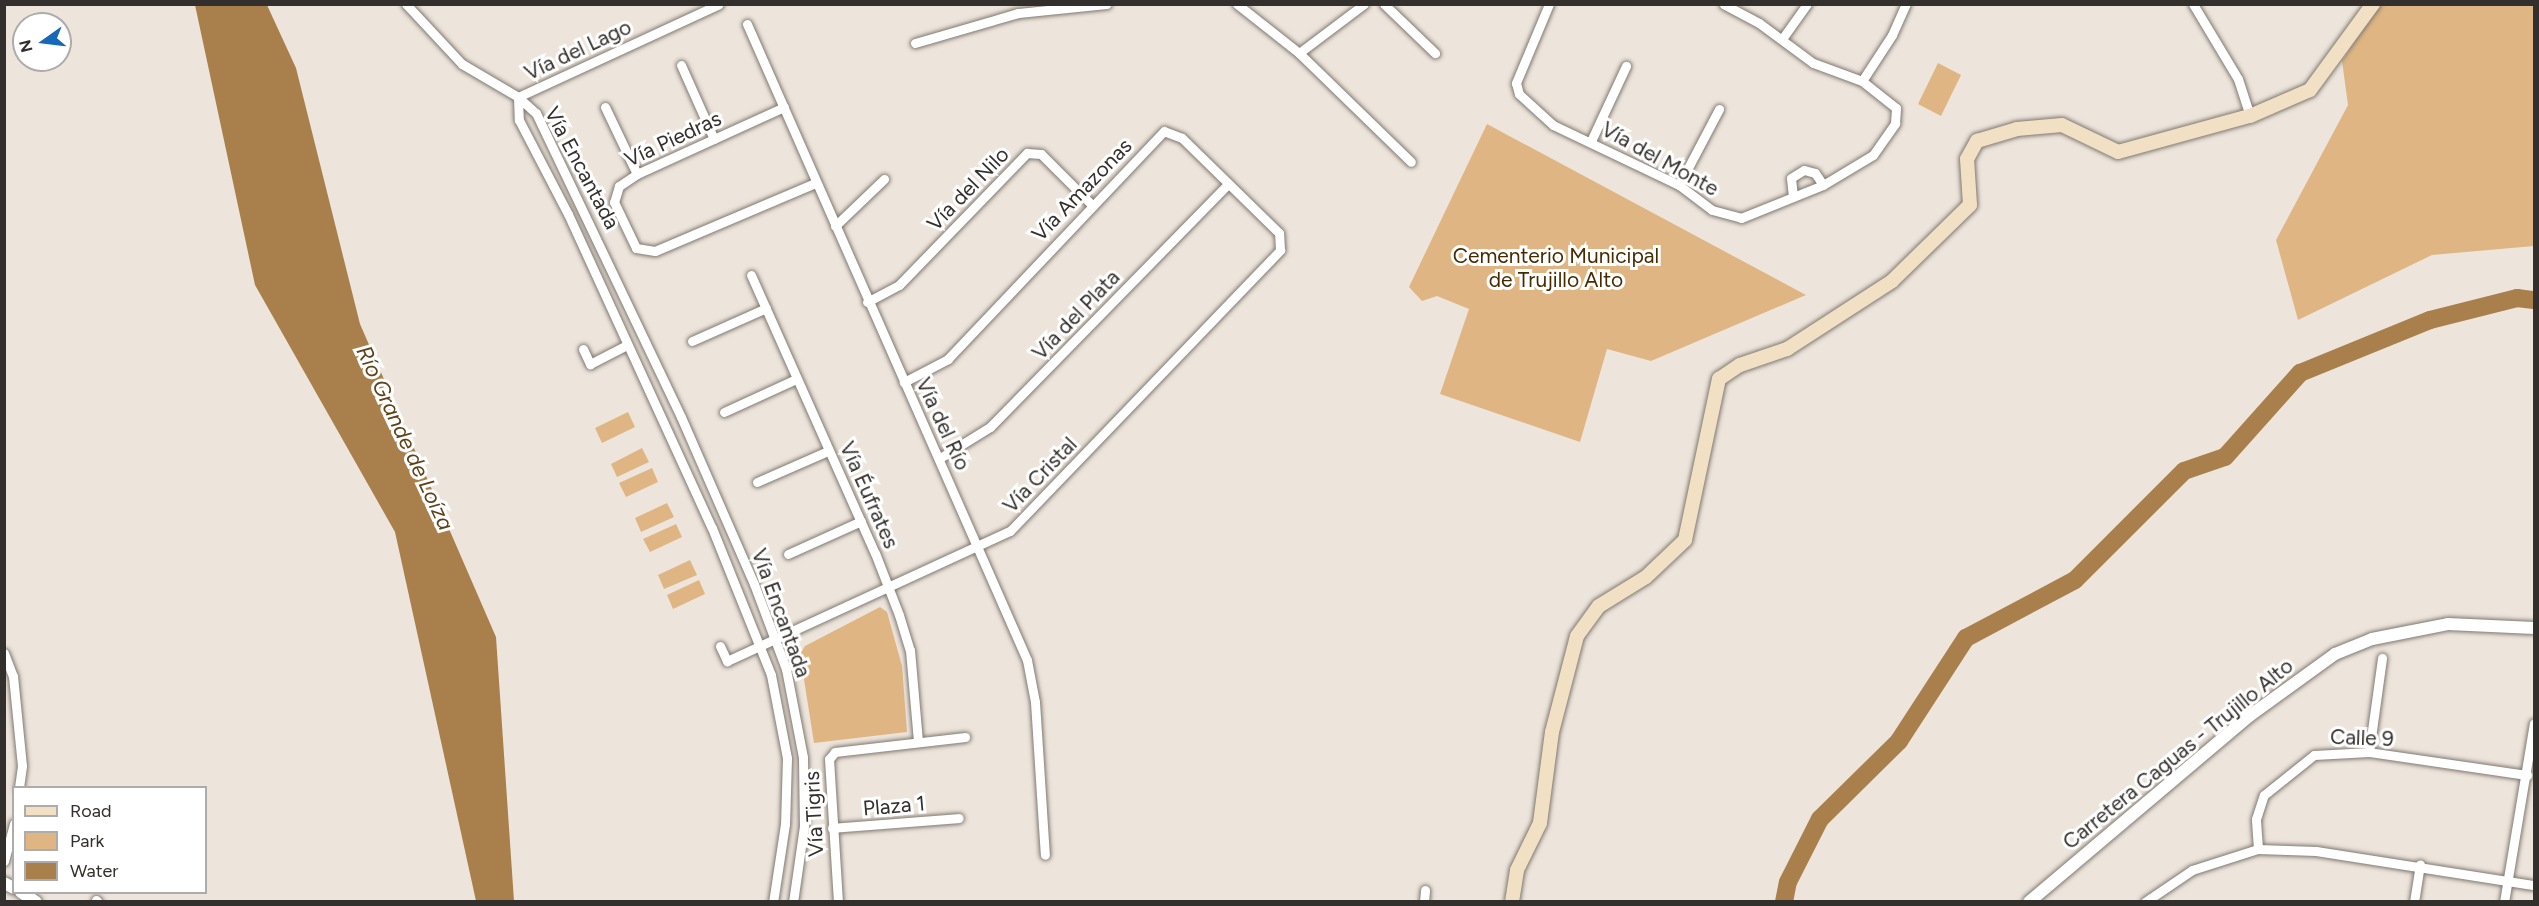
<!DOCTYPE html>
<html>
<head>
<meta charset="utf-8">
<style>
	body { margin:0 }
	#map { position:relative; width:2539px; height:906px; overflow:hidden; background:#ede5dc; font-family:Figtree,sans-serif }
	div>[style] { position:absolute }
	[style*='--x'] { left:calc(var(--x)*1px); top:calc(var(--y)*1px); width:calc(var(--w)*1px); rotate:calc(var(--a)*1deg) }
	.green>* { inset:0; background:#dfb683 }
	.water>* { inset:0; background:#a9804c }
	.river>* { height:18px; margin:-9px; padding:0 9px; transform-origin:9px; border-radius:9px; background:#a9804c }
	.roads { filter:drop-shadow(0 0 2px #807971) drop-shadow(0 0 2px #807971) }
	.minor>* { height:9px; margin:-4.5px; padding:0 4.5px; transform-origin:4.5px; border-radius:4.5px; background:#fff }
	.tertiary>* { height:12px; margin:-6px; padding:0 6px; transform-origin:6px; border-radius:6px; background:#fff }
	.secondary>* { height:14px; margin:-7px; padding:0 7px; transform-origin:7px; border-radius:7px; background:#f2e0c5 }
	span { translate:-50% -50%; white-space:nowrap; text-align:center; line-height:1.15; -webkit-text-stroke:6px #fff; paint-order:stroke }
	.street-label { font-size:21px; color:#322f2c }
	.park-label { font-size:21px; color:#472b00 }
	.water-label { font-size:22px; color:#5f4118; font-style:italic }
	.frame { position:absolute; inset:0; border:6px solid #322f2c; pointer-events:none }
	.legend { position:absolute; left:12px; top:786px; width:195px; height:108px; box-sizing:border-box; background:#fff; border:2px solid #adacab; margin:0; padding:8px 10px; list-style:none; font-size:18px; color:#322f2c }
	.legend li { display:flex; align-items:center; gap:12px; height:30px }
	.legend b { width:30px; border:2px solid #adacab }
	.north { position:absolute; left:12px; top:12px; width:60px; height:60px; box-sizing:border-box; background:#fff; border:2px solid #adacab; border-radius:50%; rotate:256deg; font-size:16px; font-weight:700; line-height:24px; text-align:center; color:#322f2c }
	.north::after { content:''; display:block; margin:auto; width:21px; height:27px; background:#1569b7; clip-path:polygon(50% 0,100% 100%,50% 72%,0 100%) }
</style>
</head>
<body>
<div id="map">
	<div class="green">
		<div style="clip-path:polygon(2379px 5px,2534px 5px,2534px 246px,2432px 255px,2298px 320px,2276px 240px,2348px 105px,2342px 61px)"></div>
		<div style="clip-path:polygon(1938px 63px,1961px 75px,1941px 116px,1918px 104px)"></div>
		<div style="clip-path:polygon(1487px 124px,1806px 295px,1651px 361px,1607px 349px,1580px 442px,1440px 394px,1469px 309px,1437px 296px,1422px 301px,1409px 287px)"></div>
		<div style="clip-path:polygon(628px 412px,635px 427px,602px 443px,595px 428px)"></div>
		<div style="clip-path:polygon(642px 448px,649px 462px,617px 477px,611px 464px)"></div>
		<div style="clip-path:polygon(652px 468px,658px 482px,626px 497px,619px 483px)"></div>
		<div style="clip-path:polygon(667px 503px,674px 517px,641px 532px,635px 518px)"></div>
		<div style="clip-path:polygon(676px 524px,682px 537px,650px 552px,643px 539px)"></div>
		<div style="clip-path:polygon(690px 560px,697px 575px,664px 589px,658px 575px)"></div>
		<div style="clip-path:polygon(699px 580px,705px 594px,673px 609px,667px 595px)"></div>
		<div style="clip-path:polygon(880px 607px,887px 612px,902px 666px,907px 732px,814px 743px,800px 654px,805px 646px)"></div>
	</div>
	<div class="water">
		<div style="clip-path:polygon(195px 5px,267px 5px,296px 68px,360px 324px,496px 637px,514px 901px,476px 901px,395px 532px,255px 285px)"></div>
	</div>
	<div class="river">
		<div style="--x:1784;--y:902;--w:20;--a:-79"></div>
		<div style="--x:1788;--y:882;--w:71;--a:-63.1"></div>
		<div style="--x:1820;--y:819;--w:111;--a:-44.6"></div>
		<div style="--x:1899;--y:741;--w:123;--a:-57"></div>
		<div style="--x:1966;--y:638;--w:123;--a:-28"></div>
		<div style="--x:2075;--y:580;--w:154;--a:-45"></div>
		<div style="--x:2184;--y:471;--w:43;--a:-18.9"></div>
		<div style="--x:2225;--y:457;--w:113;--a:-48.2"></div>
		<div style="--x:2300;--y:373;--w:140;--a:-22.2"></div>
		<div style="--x:2430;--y:320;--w:90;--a:-14.2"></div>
		<div style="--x:2517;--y:298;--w:17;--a:7"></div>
	</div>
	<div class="roads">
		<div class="minor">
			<div style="--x:406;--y:4;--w:82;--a:47"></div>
			<div style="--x:462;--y:64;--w:65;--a:30.5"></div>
			<div style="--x:518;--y:97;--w:24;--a:42"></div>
			<div style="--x:536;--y:113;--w:337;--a:64.5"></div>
			<div style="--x:681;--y:417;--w:182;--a:66.4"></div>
			<div style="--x:754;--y:584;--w:91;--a:69.4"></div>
			<div style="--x:786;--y:669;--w:90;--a:79.1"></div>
			<div style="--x:803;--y:757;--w:69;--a:89.2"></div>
			<div style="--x:804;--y:826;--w:77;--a:98.2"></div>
			<div style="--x:1237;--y:4;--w:79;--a:38.3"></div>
			<div style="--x:1299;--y:53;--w:156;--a:44.2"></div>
			<div style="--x:1384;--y:4;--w:71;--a:43.9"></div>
			<div style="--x:1549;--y:4;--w:86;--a:112.7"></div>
			<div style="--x:1516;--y:83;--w:11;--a:75"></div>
			<div style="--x:1519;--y:94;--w:46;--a:42.4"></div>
			<div style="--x:1553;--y:125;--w:140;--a:25.5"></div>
			<div style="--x:1679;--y:185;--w:41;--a:37.1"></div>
			<div style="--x:1712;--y:210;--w:30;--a:15"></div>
			<div style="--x:1741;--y:218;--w:88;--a:-21.9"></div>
			<div style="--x:1823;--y:185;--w:58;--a:-31"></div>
			<div style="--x:1873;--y:155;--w:39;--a:-55"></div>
			<div style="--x:1895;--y:123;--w:15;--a:-86"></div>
			<div style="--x:1896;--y:108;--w:43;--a:-141.5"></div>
			<div style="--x:1862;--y:81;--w:52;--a:-159.8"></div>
			<div style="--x:1813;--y:63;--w:67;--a:-143.5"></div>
			<div style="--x:1759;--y:23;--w:40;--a:-152"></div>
			<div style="--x:2193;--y:4;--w:87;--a:59"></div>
			<div style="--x:2238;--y:79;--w:39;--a:72"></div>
			<div style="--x:747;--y:24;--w:695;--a:66.24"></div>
			<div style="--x:1027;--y:660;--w:43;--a:79.2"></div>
			<div style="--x:1035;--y:702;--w:153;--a:86.3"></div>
			<div style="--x:1782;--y:39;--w:43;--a:-54.5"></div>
			<div style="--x:915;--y:43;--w:107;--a:-16.2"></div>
			<div style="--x:1018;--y:13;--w:89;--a:-5.8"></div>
			<div style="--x:1299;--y:53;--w:81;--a:-37"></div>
			<div style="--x:681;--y:65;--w:81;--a:66"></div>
			<div style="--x:1862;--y:81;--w:55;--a:-56.9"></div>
			<div style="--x:1892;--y:35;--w:34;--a:-66"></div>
			<div style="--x:518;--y:97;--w:23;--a:88"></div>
			<div style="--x:519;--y:120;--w:106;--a:62.5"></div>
			<div style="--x:568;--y:214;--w:345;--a:65.4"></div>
			<div style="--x:712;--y:528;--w:158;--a:68.1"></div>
			<div style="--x:771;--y:675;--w:85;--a:79.1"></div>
			<div style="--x:787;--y:758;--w:66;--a:91.7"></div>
			<div style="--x:785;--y:824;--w:79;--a:98.7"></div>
			<div style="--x:518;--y:97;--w:221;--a:-24.8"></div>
			<div style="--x:605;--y:107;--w:74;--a:64.5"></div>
			<div style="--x:784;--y:107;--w:162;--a:155.5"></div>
			<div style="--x:637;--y:174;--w:22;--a:146"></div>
			<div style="--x:619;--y:186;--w:17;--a:107"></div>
			<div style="--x:614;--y:202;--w:51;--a:64.4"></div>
			<div style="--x:636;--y:248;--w:19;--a:9"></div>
			<div style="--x:655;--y:251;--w:174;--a:-23"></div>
			<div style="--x:1591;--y:141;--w:83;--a:-65"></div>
			<div style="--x:1679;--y:185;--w:86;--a:-62.2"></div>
			<div style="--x:1793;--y:197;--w:19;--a:-96"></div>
			<div style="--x:1791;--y:178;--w:15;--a:-32"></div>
			<div style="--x:1804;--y:170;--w:11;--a:15"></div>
			<div style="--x:1815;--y:173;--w:14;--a:56"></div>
			<div style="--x:835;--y:226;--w:68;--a:-43.8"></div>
			<div style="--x:751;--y:275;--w:304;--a:66"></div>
			<div style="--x:875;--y:553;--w:66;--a:68.8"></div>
			<div style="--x:899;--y:615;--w:37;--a:73"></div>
			<div style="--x:910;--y:650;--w:91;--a:85"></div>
			<div style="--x:867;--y:302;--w:36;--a:-28"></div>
			<div style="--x:899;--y:285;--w:184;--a:-45.9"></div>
			<div style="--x:1027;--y:153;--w:14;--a:4"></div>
			<div style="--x:1041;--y:154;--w:72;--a:45"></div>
			<div style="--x:692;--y:341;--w:81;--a:-24"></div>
			<div style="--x:583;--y:349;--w:17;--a:65"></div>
			<div style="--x:590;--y:364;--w:42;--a:-27.2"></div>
			<div style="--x:724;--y:412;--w:79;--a:-24.6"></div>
			<div style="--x:940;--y:458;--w:59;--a:-31.8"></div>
			<div style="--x:990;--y:427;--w:340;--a:-45.6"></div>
			<div style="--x:757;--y:482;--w:77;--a:-23.6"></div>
			<div style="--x:788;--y:554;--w:80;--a:-24.3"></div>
			<div style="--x:720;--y:646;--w:17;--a:65"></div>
			<div style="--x:727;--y:661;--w:311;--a:-24.7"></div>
			<div style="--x:1010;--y:531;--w:390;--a:-46.1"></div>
			<div style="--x:1280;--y:250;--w:17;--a:-93"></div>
			<div style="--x:1279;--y:233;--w:136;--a:-135.6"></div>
			<div style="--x:1182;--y:138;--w:19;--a:-159"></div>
			<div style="--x:1164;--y:131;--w:314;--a:133.5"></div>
			<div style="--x:948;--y:359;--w:50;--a:152.4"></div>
			<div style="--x:4;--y:653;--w:25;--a:69"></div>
			<div style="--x:13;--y:676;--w:90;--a:84.3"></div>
			<div style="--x:22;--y:766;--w:22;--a:98"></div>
			<div style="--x:2369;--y:752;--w:95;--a:-82.1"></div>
			<div style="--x:832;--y:828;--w:127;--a:-4.5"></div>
			<div style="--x:2258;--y:849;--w:30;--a:-94"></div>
			<div style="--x:2256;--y:819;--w:25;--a:-72"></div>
			<div style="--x:2264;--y:795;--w:64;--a:-38.7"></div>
			<div style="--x:2314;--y:755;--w:55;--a:-3.1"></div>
			<div style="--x:2369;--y:752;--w:160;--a:8.3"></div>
			<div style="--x:4;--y:861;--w:39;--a:-75"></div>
			<div style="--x:96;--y:900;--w:3;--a:45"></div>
			<div style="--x:838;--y:902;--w:143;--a:-93.6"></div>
			<div style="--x:829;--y:759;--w:9;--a:-49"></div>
			<div style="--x:835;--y:752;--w:131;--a:-6.6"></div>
			<div style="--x:1424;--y:902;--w:12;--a:-85"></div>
			<div style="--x:2145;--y:902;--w:57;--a:-34.2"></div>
			<div style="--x:2192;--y:870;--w:69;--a:-17.7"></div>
			<div style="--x:2258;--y:849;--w:58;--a:2"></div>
			<div style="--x:2316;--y:851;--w:221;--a:8.9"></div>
			<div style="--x:2414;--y:902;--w:38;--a:-81"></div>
			<div style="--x:2504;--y:902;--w:181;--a:-80.5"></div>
		</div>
		<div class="tertiary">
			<div style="--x:4;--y:883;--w:11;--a:27"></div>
			<div style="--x:21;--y:892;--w:18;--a:34"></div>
			<div style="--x:2029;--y:902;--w:287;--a:-40.2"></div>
			<div style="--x:2248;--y:717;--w:107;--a:-35.9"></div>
			<div style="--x:2335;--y:654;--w:40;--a:-22"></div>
			<div style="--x:2372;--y:639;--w:77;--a:-11.2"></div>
			<div style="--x:2448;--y:624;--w:86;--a:2.7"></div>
		</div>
		<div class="secondary">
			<div style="--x:1512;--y:902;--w:32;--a:-81"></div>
			<div style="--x:1517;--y:870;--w:52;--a:-63.9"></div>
			<div style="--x:1540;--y:823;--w:92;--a:-82.5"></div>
			<div style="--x:1552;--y:732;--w:99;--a:-75.4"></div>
			<div style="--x:1577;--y:636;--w:37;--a:-54"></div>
			<div style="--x:1599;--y:606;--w:55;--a:-31.7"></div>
			<div style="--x:1646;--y:577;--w:54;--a:-43.5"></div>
			<div style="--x:1685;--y:540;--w:165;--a:-78.1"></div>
			<div style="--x:1719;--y:379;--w:25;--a:-34"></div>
			<div style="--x:1740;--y:365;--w:50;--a:-18.8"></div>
			<div style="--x:1787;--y:349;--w:125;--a:-32.9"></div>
			<div style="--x:1892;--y:281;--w:109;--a:-44.3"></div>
			<div style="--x:1970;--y:205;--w:46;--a:-93.7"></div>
			<div style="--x:1967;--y:159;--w:21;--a:-61"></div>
			<div style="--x:1977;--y:141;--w:42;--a:-16.7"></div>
			<div style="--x:2017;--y:129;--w:45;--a:-5.1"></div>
			<div style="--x:2062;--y:125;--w:62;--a:25.7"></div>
			<div style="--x:2118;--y:152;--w:137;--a:-15.3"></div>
			<div style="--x:2250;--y:116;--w:65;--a:-23.4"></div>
			<div style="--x:2310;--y:90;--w:107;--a:-53.8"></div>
		</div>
	</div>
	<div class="street-label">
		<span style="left:578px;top:50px;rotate:-25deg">Vía del Lago</span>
		<span style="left:673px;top:139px;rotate:-25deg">Vía Piedras</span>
		<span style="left:1660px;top:159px;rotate:29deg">Vía del Monte</span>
		<span style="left:582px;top:168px;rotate:62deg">Vía Encantada</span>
		<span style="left:968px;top:189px;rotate:-46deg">Vía del Nilo</span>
		<span style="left:1082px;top:190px;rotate:-46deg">Vía Amazonas</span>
		<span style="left:1076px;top:315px;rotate:-46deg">Vía del Plata</span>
		<span style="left:943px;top:424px;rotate:65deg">Vía del Río</span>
		<span style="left:1040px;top:475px;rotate:-46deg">Vía Cristal</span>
		<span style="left:869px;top:495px;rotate:66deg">Vía Éufrates</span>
		<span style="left:781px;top:613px;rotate:70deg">Vía Encantada</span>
		<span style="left:2362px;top:738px;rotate:2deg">Calle 9</span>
		<span style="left:2178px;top:754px;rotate:-39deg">Carretera Caguas - Trujillo Alto</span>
		<span style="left:894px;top:806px;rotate:-5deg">Plaza 1</span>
		<span style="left:814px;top:814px;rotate:-93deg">Vía Tigris</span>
	</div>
	<div class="park-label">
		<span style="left:1556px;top:268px">Cementerio Municipal<br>de Trujillo Alto</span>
	</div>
	<div class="water-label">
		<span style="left:405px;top:438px;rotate:65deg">Río Grande de Loíza</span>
	</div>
	<div class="frame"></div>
	<ul class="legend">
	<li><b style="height:8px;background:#f2e0c5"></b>Road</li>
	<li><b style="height:16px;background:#dfb683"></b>Park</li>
	<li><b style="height:16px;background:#a9804c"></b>Water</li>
	</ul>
	<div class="north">N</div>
</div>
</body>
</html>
